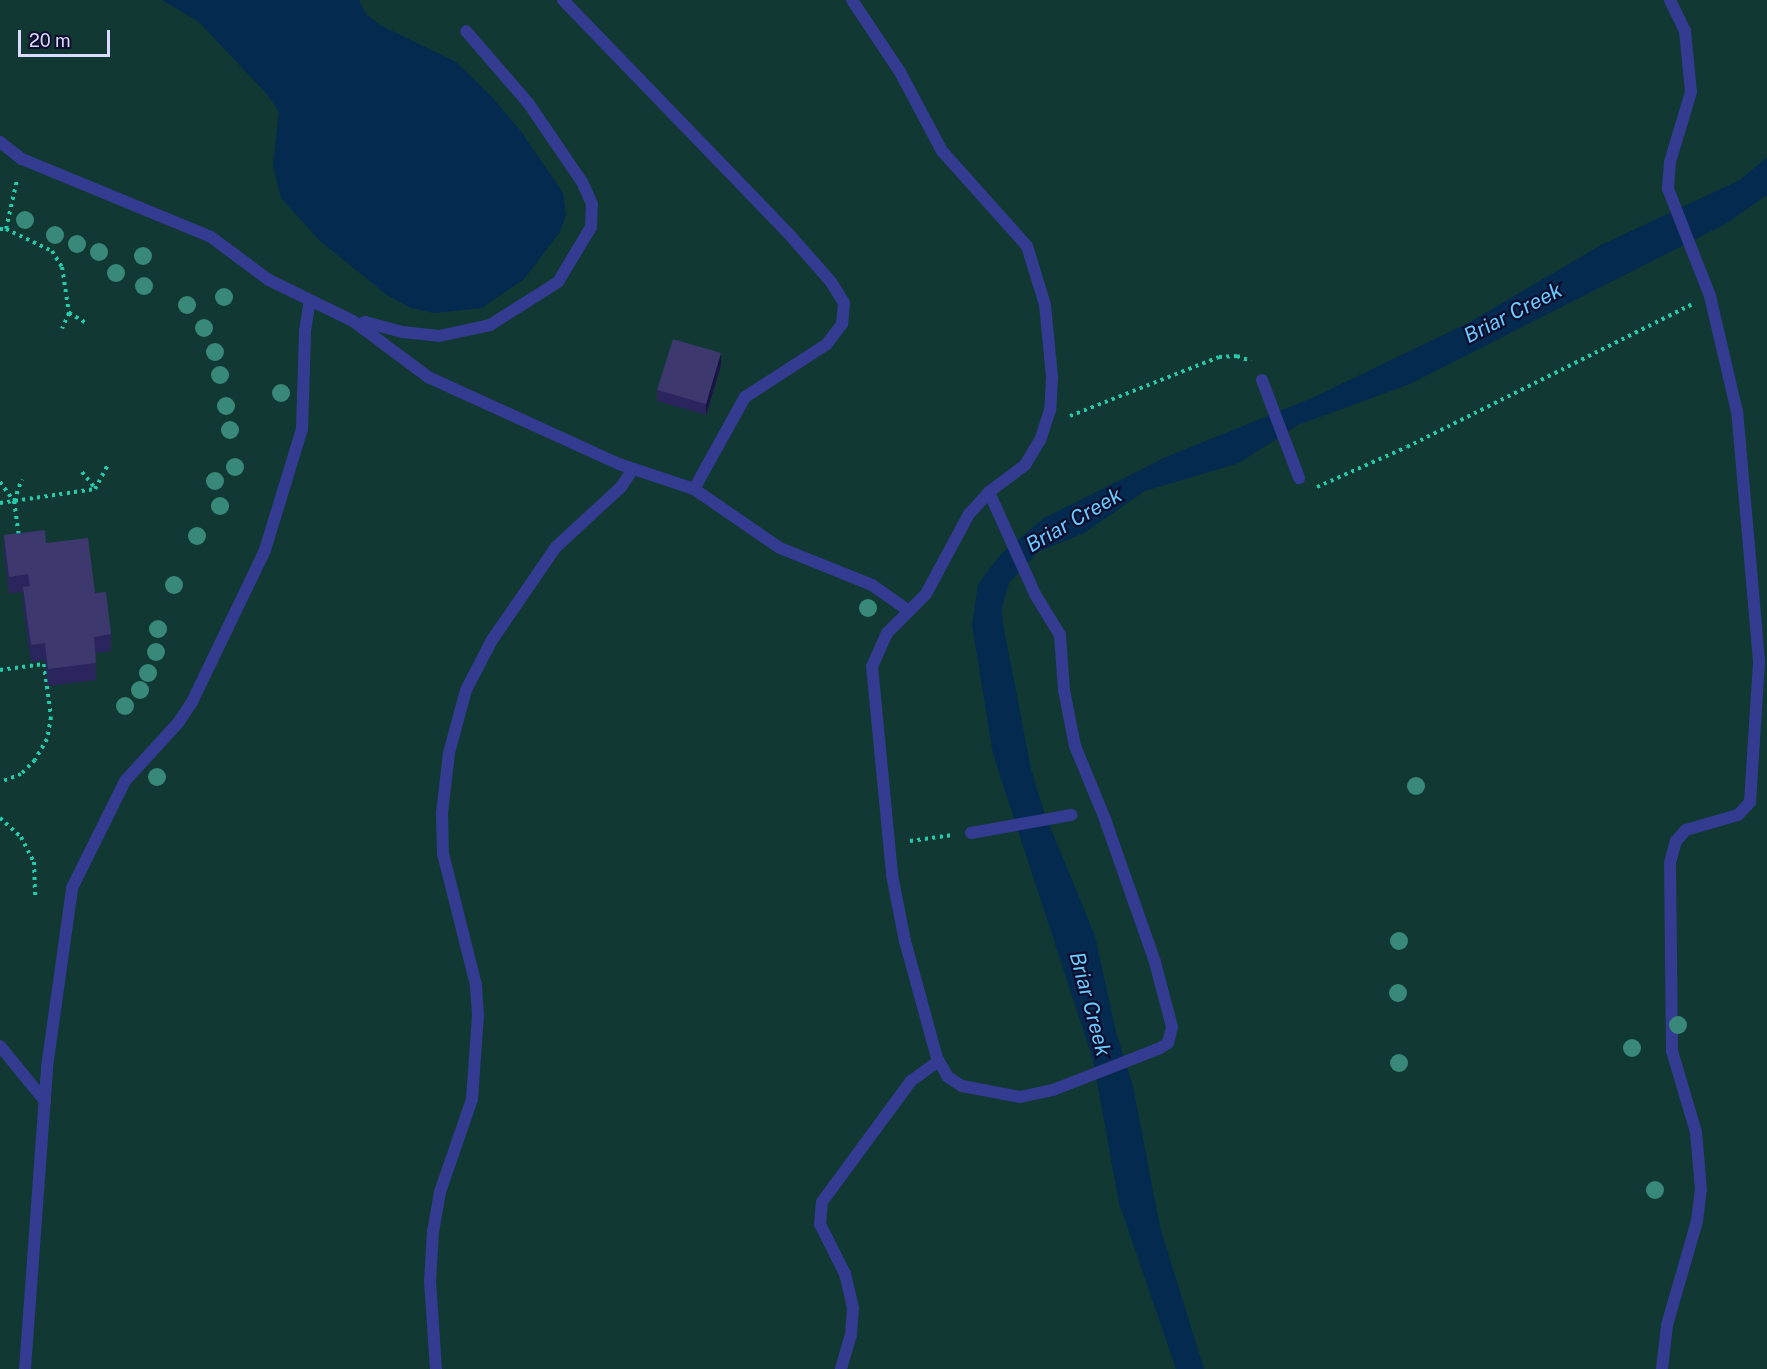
<!DOCTYPE html>
<html>
<head>
<meta charset="utf-8">
<style>
	body { margin:0 }
	#map { position:relative; width:1767px; height:1369px; overflow:hidden; background:#100e2e; font-family:"Public Sans",sans-serif }
	div>[style] { position:absolute }
	[style*='--x'] { left:calc(var(--x)*1px); top:calc(var(--y)*1px); width:calc(var(--w)*1px); rotate:calc(var(--a)*1deg) }
	.green>* { inset:0; background:#113832 }
	.water>* { inset:0; background:#052a50 }
	.path>* { height:4px; margin-top:-2px; transform-origin:0; background:repeating-linear-gradient(90deg,#22ccac 0 3px,transparent 0 7.5px) }
	.lane>* { height:12px; margin:-6px; padding:0 6px; transform-origin:6px; border-radius:6px; background:#343c92 }
	.trees>* { width:18px; height:18px; margin:-9px; border-radius:50%; background:#388979 }
	.wall>* { inset:0; background:#2a265d }
	.shaded-wall>* { inset:0; background:#181443 }
	.building>* { inset:0; background:#3d396f }
	span { translate:-50% -50%; white-space:nowrap; text-align:center; line-height:1.15; -webkit-text-stroke:4.5px #100e2e; paint-order:stroke }
	.water-label { font-size:21px; color:#69ccff; font-style:italic }
	.scale { position:absolute; left:18px; top:30px; width:92px; height:27px; box-sizing:border-box; border:3px solid #dbdbff; border-top:0; padding-left:8px; font-size:18px; line-height:21px; white-space:nowrap; color:#dbdbff; -webkit-text-stroke:4px #100e2e; paint-order:stroke }
</style>
</head>
<body>
<div id="map">
	<div class="green">
		<div style="clip-path:polygon(0 0,1767px 0,1767px 1369px,0 1369px)"></div>
	</div>
	<div class="water">
		<div style="clip-path:polygon(162px 0,359px 0,366px 14px,380px 25px,456px 62px,491px 96px,520px 130px,563px 193px,566px 215px,560px 232px,524px 279px,482px 308px,434px 313px,411px 308px,387px 295px,320px 241px,281px 198px,273px 166px,279px 112px,266px 93px,199px 22px)"></div>
		<div style="clip-path:polygon(1767px 157px,1767px 195px,1727px 223px,1410px 384px,1298px 425px,1239px 463px,1145px 491px,1084px 533px,1038px 552px,1009px 583px,1002px 608px,1003px 624px,1031px 769px,1044px 812px,1095px 936px,1116px 1032px,1133px 1086px,1160px 1227px,1204px 1369px,1176px 1369px,1119px 1203px,1093px 1060px,993px 754px,972px 625px,978px 584px,1001px 554px,1044px 518px,1166px 457px,1312px 398px,1468px 323px,1601px 245px,1740px 180px)"></div>
	</div>
	<div class="path">
		<div style="--x:0;--y:229;--w:6;--a:0"></div>
		<div style="--x:6;--y:229;--w:50;--a:-77.3"></div>
		<div style="--x:6;--y:229;--w:51;--a:25.6"></div>
		<div style="--x:52;--y:251;--w:19;--a:58"></div>
		<div style="--x:62;--y:267;--w:47;--a:81.3"></div>
		<div style="--x:69;--y:313;--w:17;--a:114"></div>
		<div style="--x:69;--y:313;--w:20;--a:30"></div>
		<div style="--x:1070;--y:416;--w:160;--a:-21.6"></div>
		<div style="--x:1219;--y:357;--w:18;--a:-3"></div>
		<div style="--x:1237;--y:356;--w:15;--a:20"></div>
		<div style="--x:82;--y:472;--w:21;--a:51"></div>
		<div style="--x:0;--y:482;--w:24;--a:54"></div>
		<div style="--x:14;--y:501;--w:35;--a:82"></div>
		<div style="--x:1317;--y:487;--w:98;--a:-24"></div>
		<div style="--x:1407;--y:447;--w:318;--a:-26.6"></div>
		<div style="--x:95;--y:489;--w:26;--a:-62"></div>
		<div style="--x:14;--y:501;--w:23;--a:-70"></div>
		<div style="--x:0;--y:503;--w:96;--a:-8.4"></div>
		<div style="--x:0;--y:670;--w:44;--a:-7.8"></div>
		<div style="--x:44;--y:664;--w:53;--a:82.5"></div>
		<div style="--x:51;--y:717;--w:22;--a:100"></div>
		<div style="--x:47;--y:739;--w:24;--a:120"></div>
		<div style="--x:35;--y:760;--w:20;--a:135"></div>
		<div style="--x:21;--y:774;--w:22;--a:159"></div>
		<div style="--x:0;--y:818;--w:28;--a:42"></div>
		<div style="--x:21;--y:837;--w:28;--a:63"></div>
		<div style="--x:34;--y:862;--w:34;--a:88"></div>
		<div style="--x:910;--y:841;--w:43;--a:-7.9"></div>
	</div>
	<div class="lane">
		<div style="--x:563;--y:0;--w:324;--a:46"></div>
		<div style="--x:788;--y:233;--w:65;--a:48.7"></div>
		<div style="--x:831;--y:282;--w:25;--a:58"></div>
		<div style="--x:844;--y:303;--w:21;--a:95"></div>
		<div style="--x:842;--y:324;--w:25;--a:127"></div>
		<div style="--x:827;--y:344;--w:98;--a:147.1"></div>
		<div style="--x:745;--y:397;--w:105;--a:119"></div>
		<div style="--x:852;--y:0;--w:87;--a:56.3"></div>
		<div style="--x:900;--y:72;--w:89;--a:62"></div>
		<div style="--x:942;--y:151;--w:127;--a:48.2"></div>
		<div style="--x:1027;--y:246;--w:62;--a:73"></div>
		<div style="--x:1045;--y:305;--w:72;--a:84.4"></div>
		<div style="--x:1052;--y:377;--w:33;--a:93"></div>
		<div style="--x:1050;--y:410;--w:32;--a:108"></div>
		<div style="--x:1040;--y:440;--w:29;--a:121"></div>
		<div style="--x:1025;--y:465;--w:45;--a:143.1"></div>
		<div style="--x:989;--y:492;--w:30;--a:132"></div>
		<div style="--x:969;--y:514;--w:91;--a:118.3"></div>
		<div style="--x:926;--y:594;--w:55;--a:135"></div>
		<div style="--x:887;--y:633;--w:36;--a:114"></div>
		<div style="--x:872;--y:666;--w:210;--a:84.5"></div>
		<div style="--x:892;--y:875;--w:67;--a:78.9"></div>
		<div style="--x:905;--y:941;--w:121;--a:74.7"></div>
		<div style="--x:937;--y:1058;--w:22;--a:60"></div>
		<div style="--x:948;--y:1077;--w:17;--a:33"></div>
		<div style="--x:962;--y:1086;--w:59;--a:10.7"></div>
		<div style="--x:1020;--y:1097;--w:34;--a:-12"></div>
		<div style="--x:1053;--y:1090;--w:115;--a:-21.4"></div>
		<div style="--x:1160;--y:1048;--w:9;--a:-32"></div>
		<div style="--x:1168;--y:1043;--w:16;--a:-76"></div>
		<div style="--x:1172;--y:1027;--w:67;--a:-104.7"></div>
		<div style="--x:1155;--y:962;--w:151;--a:-109.3"></div>
		<div style="--x:1105;--y:819;--w:79;--a:-112.3"></div>
		<div style="--x:1075;--y:746;--w:57;--a:-101.1"></div>
		<div style="--x:1064;--y:690;--w:55;--a:-94.2"></div>
		<div style="--x:1060;--y:635;--w:48;--a:-121.4"></div>
		<div style="--x:1035;--y:594;--w:112;--a:-114.3"></div>
		<div style="--x:0;--y:142;--w:28;--a:38"></div>
		<div style="--x:22;--y:159;--w:204;--a:22.4"></div>
		<div style="--x:211;--y:237;--w:72;--a:36.6"></div>
		<div style="--x:269;--y:280;--w:93;--a:26"></div>
		<div style="--x:353;--y:321;--w:94;--a:36.7"></div>
		<div style="--x:428;--y:377;--w:210;--a:24.5"></div>
		<div style="--x:619;--y:464;--w:79;--a:18.4"></div>
		<div style="--x:694;--y:489;--w:104;--a:34.5"></div>
		<div style="--x:780;--y:548;--w:99;--a:21.9"></div>
		<div style="--x:872;--y:585;--w:45;--a:35.1"></div>
		<div style="--x:359;--y:325;--w:7;--a:-27"></div>
		<div style="--x:365;--y:322;--w:38;--a:15"></div>
		<div style="--x:402;--y:332;--w:37;--a:6"></div>
		<div style="--x:439;--y:336;--w:52;--a:-12.2"></div>
		<div style="--x:490;--y:325;--w:80;--a:-32.3"></div>
		<div style="--x:558;--y:282;--w:64;--a:-59"></div>
		<div style="--x:591;--y:227;--w:23;--a:-88"></div>
		<div style="--x:592;--y:204;--w:24;--a:-114"></div>
		<div style="--x:582;--y:182;--w:94;--a:-124.2"></div>
		<div style="--x:529;--y:104;--w:96;--a:-130.8"></div>
		<div style="--x:1262;--y:380;--w:105;--a:69.3"></div>
		<div style="--x:971;--y:833;--w:102;--a:-10.2"></div>
		<div style="--x:0;--y:1046;--w:71;--a:50.7"></div>
		<div style="--x:25;--y:1369;--w:303;--a:-85.8"></div>
		<div style="--x:47;--y:1067;--w:181;--a:-82"></div>
		<div style="--x:72;--y:888;--w:119;--a:-63.6"></div>
		<div style="--x:125;--y:781;--w:79;--a:-47.6"></div>
		<div style="--x:178;--y:723;--w:25;--a:-56"></div>
		<div style="--x:192;--y:702;--w:169;--a:-64.3"></div>
		<div style="--x:265;--y:550;--w:127;--a:-73"></div>
		<div style="--x:302;--y:429;--w:98;--a:-88.2"></div>
		<div style="--x:305;--y:331;--w:30;--a:-81"></div>
		<div style="--x:436;--y:1369;--w:87;--a:-93.9"></div>
		<div style="--x:430;--y:1282;--w:50;--a:-86.6"></div>
		<div style="--x:433;--y:1232;--w:41;--a:-80.1"></div>
		<div style="--x:440;--y:1192;--w:98;--a:-71"></div>
		<div style="--x:472;--y:1099;--w:84;--a:-85.9"></div>
		<div style="--x:478;--y:1015;--w:30;--a:-94"></div>
		<div style="--x:476;--y:985;--w:135;--a:-104.1"></div>
		<div style="--x:443;--y:854;--w:41;--a:-91.4"></div>
		<div style="--x:442;--y:813;--w:60;--a:-83.3"></div>
		<div style="--x:449;--y:753;--w:65;--a:-74.9"></div>
		<div style="--x:466;--y:690;--w:56;--a:-62.5"></div>
		<div style="--x:492;--y:640;--w:113;--a:-55.5"></div>
		<div style="--x:556;--y:547;--w:88;--a:-42.7"></div>
		<div style="--x:621;--y:487;--w:22;--a:-56"></div>
		<div style="--x:841;--y:1369;--w:35;--a:-74"></div>
		<div style="--x:851;--y:1335;--w:27;--a:-86"></div>
		<div style="--x:853;--y:1308;--w:35;--a:-103"></div>
		<div style="--x:845;--y:1274;--w:56;--a:-116.6"></div>
		<div style="--x:820;--y:1224;--w:22;--a:-85"></div>
		<div style="--x:822;--y:1202;--w:150;--a:-53.7"></div>
		<div style="--x:911;--y:1081;--w:34;--a:-36"></div>
		<div style="--x:1662;--y:1369;--w:44;--a:-83.5"></div>
		<div style="--x:1667;--y:1325;--w:108;--a:-73.9"></div>
		<div style="--x:1697;--y:1221;--w:31;--a:-83"></div>
		<div style="--x:1701;--y:1190;--w:58;--a:-94.9"></div>
		<div style="--x:1696;--y:1132;--w:84;--a:-106.5"></div>
		<div style="--x:1672;--y:1051;--w:188;--a:-90.6"></div>
		<div style="--x:1670;--y:863;--w:23;--a:-75"></div>
		<div style="--x:1676;--y:841;--w:15;--a:-48"></div>
		<div style="--x:1686;--y:830;--w:54;--a:-16.1"></div>
		<div style="--x:1738;--y:815;--w:18;--a:-47"></div>
		<div style="--x:1750;--y:802;--w:141;--a:-86.3"></div>
		<div style="--x:1759;--y:661;--w:250;--a:-95"></div>
		<div style="--x:1737;--y:412;--w:119;--a:-103.1"></div>
		<div style="--x:1710;--y:296;--w:115;--a:-111.4"></div>
		<div style="--x:1668;--y:189;--w:27;--a:-86"></div>
		<div style="--x:1670;--y:162;--w:73;--a:-73.3"></div>
		<div style="--x:1691;--y:92;--w:61;--a:-95.6"></div>
		<div style="--x:1685;--y:31;--w:34;--a:-116"></div>
	</div>
	<div class="trees">
		<div style="left:25px;top:220px"></div>
		<div style="left:55px;top:235px"></div>
		<div style="left:77px;top:244px"></div>
		<div style="left:99px;top:252px"></div>
		<div style="left:143px;top:256px"></div>
		<div style="left:116px;top:273px"></div>
		<div style="left:144px;top:286px"></div>
		<div style="left:224px;top:297px"></div>
		<div style="left:187px;top:305px"></div>
		<div style="left:204px;top:328px"></div>
		<div style="left:215px;top:352px"></div>
		<div style="left:220px;top:375px"></div>
		<div style="left:281px;top:393px"></div>
		<div style="left:226px;top:406px"></div>
		<div style="left:230px;top:430px"></div>
		<div style="left:235px;top:467px"></div>
		<div style="left:215px;top:481px"></div>
		<div style="left:220px;top:506px"></div>
		<div style="left:197px;top:536px"></div>
		<div style="left:174px;top:585px"></div>
		<div style="left:868px;top:608px"></div>
		<div style="left:158px;top:629px"></div>
		<div style="left:156px;top:652px"></div>
		<div style="left:148px;top:673px"></div>
		<div style="left:140px;top:690px"></div>
		<div style="left:125px;top:706px"></div>
		<div style="left:157px;top:777px"></div>
		<div style="left:1416px;top:786px"></div>
		<div style="left:1399px;top:941px"></div>
		<div style="left:1398px;top:993px"></div>
		<div style="left:1678px;top:1025px"></div>
		<div style="left:1632px;top:1048px"></div>
		<div style="left:1399px;top:1063px"></div>
		<div style="left:1655px;top:1190px"></div>
	</div>
	<div class="wall">
		<div style="clip-path:polygon(721px 365px,706px 415px,657px 401px,657px 390px)"></div>
		<div style="clip-path:polygon(4px 535px,46px 543px,95px 593px,111px 634px,111px 651px,95px 653px,96px 680px,48px 686px,45px 660px,31px 662px,23px 604px,23px 592px,9px 594px,4px 552px)"></div>
	</div>
	<div class="shaded-wall">
		<div style="clip-path:polygon(721px 353px,721px 365px,706px 415px,706px 404px)"></div>
	</div>
	<div class="building">
		<div style="clip-path:polygon(673px 339px,721px 353px,706px 404px,657px 390px)"></div>
		<div style="clip-path:polygon(45px 530px,46px 543px,88px 538px,95px 593px,106px 592px,111px 634px,94px 637px,96px 663px,48px 669px,45px 643px,31px 645px,23px 587px,30px 586px,28px 574px,9px 577px,4px 535px)"></div>
	</div>
	<div class="water-label">
		<span style="left:1513px;top:313px;rotate:-27deg">Briar Creek</span>
		<span style="left:1074px;top:520px;rotate:-30deg">Briar Creek</span>
		<span style="left:1090px;top:1004px;rotate:75deg">Briar Creek</span>
	</div>
	<div class="scale">20 m</div>
</div>
</body>
</html>
